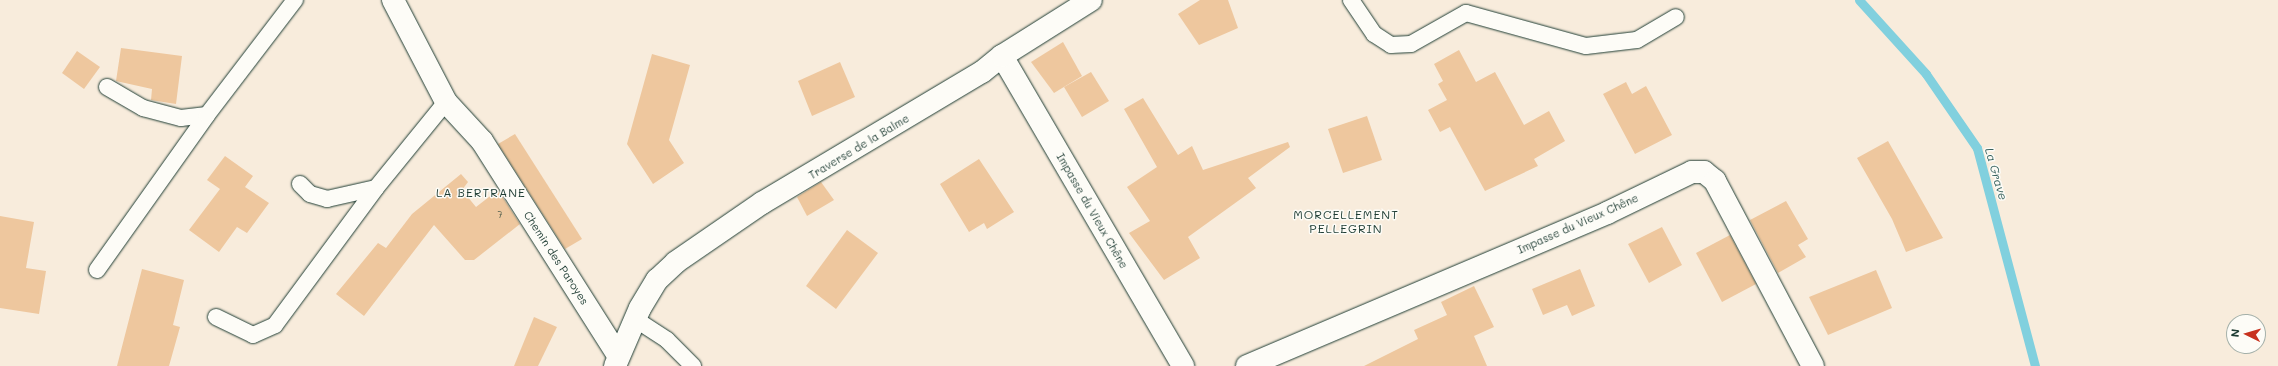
<!DOCTYPE html>
<html>
<head>
<meta charset="utf-8">
<style>
	body { margin:0 }
	#map { position:relative; width:2278px; height:366px; overflow:hidden; background:#f8ecdc; font-family:Mali,sans-serif }
	div>[style] { position:absolute }
	[style*='--x'] { left:calc(var(--x)*1px); top:calc(var(--y)*1px); width:calc(var(--w)*1px); rotate:calc(var(--a)*1deg) }
	.stream>* { height:9px; margin:-4.5px; padding:0 4.5px; transform-origin:4.5px; border-radius:4.5px; background:#81d0de }
	.building>* { inset:0; background:#eec79e }
	.roads { filter:drop-shadow(0 0 1px #1f3d34) drop-shadow(0 0 1px #1f3d34) }
	.service>* { height:16px; margin:-8px; padding:0 8px; transform-origin:8px; border-radius:8px; background:#fdfcf7 }
	.minor>* { height:22px; margin:-11px; padding:0 11px; transform-origin:11px; border-radius:11px; background:#fdfcf7 }
	span { translate:-50% -50%; white-space:nowrap; text-align:center; line-height:1.15; -webkit-text-stroke:3px #fdfcf7; paint-order:stroke }
	.number-label { font-size:9px; color:#53604e }
	.number-label span { -webkit-text-stroke-width:0 }
	.street-label { font-size:11px; color:#1f3d34 }
	.water-label { font-size:12px; color:#38625e; font-style:italic }
	.neighbourhood-label { font-size:12px; color:#1f3d34; letter-spacing:1px }
	.north { position:absolute; left:2226px; top:314px; width:40px; height:40px; box-sizing:border-box; background:#fdfcf7; border:1px solid #a4b0a9; border-radius:50%; rotate:275deg; font-size:11px; font-weight:700; line-height:16px; text-align:center; color:#1f3d34 }
	.north::after { content:''; display:block; margin:auto; width:14px; height:18px; background:#c8321e; clip-path:polygon(50% 0,100% 100%,50% 72%,0 100%) }
</style>
</head>
<body>
<div id="map">
	<div class="stream">
		<div style="--x:1859;--y:0;--w:100;--a:47.8"></div>
		<div style="--x:1926;--y:74;--w:90;--a:55.4"></div>
		<div style="--x:1977;--y:148;--w:226;--a:75.1"></div>
	</div>
	<div class="building">
		<div style="clip-path:polygon(1200px 0,1228px 0,1238px 28px,1199px 45px,1178px 14px)"></div>
		<div style="clip-path:polygon(1063px 42px,1082px 76px,1054px 93px,1031px 62px)"></div>
		<div style="clip-path:polygon(121px 48px,182px 56px,176px 104px,151px 100px,152px 89px,116px 81px)"></div>
		<div style="clip-path:polygon(1459px 50px,1476px 82px,1495px 72px,1524px 125px,1549px 111px,1565px 141px,1534px 159px,1538px 166px,1485px 191px,1450px 127px,1440px 132px,1428px 110px,1447px 100px,1438px 84px,1443px 81px,1434px 64px)"></div>
		<div style="clip-path:polygon(77px 51px,100px 67px,84px 89px,62px 73px)"></div>
		<div style="clip-path:polygon(652px 54px,690px 65px,669px 140px,684px 163px,653px 184px,627px 144px)"></div>
		<div style="clip-path:polygon(840px 62px,855px 97px,812px 116px,798px 81px)"></div>
		<div style="clip-path:polygon(1091px 72px,1109px 101px,1082px 117px,1064px 87px)"></div>
		<div style="clip-path:polygon(1626px 82px,1632px 94px,1646px 86px,1672px 135px,1635px 154px,1603px 94px)"></div>
		<div style="clip-path:polygon(1143px 98px,1178px 155px,1192px 146px,1203px 170px,1288px 142px,1290px 147px,1248px 178px,1256px 188px,1188px 237px,1200px 258px,1164px 280px,1129px 233px,1150px 221px,1127px 187px,1157px 167px,1124px 109px)"></div>
		<div style="clip-path:polygon(1367px 116px,1382px 160px,1343px 173px,1328px 129px)"></div>
		<div style="clip-path:polygon(515px 134px,582px 239px,565px 249px,498px 144px)"></div>
		<div style="clip-path:polygon(1888px 141px,1943px 238px,1906px 252px,1892px 219px,1857px 158px)"></div>
		<div style="clip-path:polygon(225px 156px,253px 176px,245px 187px,269px 203px,247px 233px,237px 227px,219px 252px,189px 230px,220px 189px,207px 180px)"></div>
		<div style="clip-path:polygon(979px 159px,1014px 212px,987px 229px,984px 223px,969px 232px,940px 184px)"></div>
		<div style="clip-path:polygon(461px 174px,468px 182px,462px 190px,476px 207px,498px 190px,520px 224px,474px 260px,465px 260px,434px 225px,364px 316px,336px 294px,378px 243px,386px 248px,412px 214px)"></div>
		<div style="clip-path:polygon(821px 182px,834px 200px,807px 216px,797px 197px)"></div>
		<div style="clip-path:polygon(1786px 201px,1808px 239px,1798px 245px,1806px 257px,1778px 273px,1750px 220px)"></div>
		<div style="clip-path:polygon(0 216px,34px 222px,26px 268px,46px 271px,39px 314px,0 308px)"></div>
		<div style="clip-path:polygon(1662px 227px,1682px 265px,1649px 283px,1628px 244px)"></div>
		<div style="clip-path:polygon(847px 230px,878px 253px,836px 309px,806px 286px)"></div>
		<div style="clip-path:polygon(1730px 235px,1756px 284px,1722px 302px,1696px 253px)"></div>
		<div style="clip-path:polygon(142px 269px,184px 280px,173px 325px,180px 327px,169px 366px,117px 366px)"></div>
		<div style="clip-path:polygon(1580px 269px,1595px 306px,1572px 316px,1567px 305px,1543px 315px,1532px 289px)"></div>
		<div style="clip-path:polygon(1876px 270px,1892px 308px,1828px 335px,1809px 297px)"></div>
		<div style="clip-path:polygon(1474px 286px,1494px 327px,1474px 336px,1487px 366px,1364px 366px,1418px 339px,1414px 330px,1447px 315px,1441px 302px)"></div>
		<div style="clip-path:polygon(534px 317px,557px 327px,538px 366px,514px 366px)"></div>
	</div>
	<div class="roads">
		<div class="service">
			<div style="--x:1351;--y:0;--w:41;--a:55.9"></div>
			<div style="--x:1374;--y:34;--w:20;--a:33"></div>
			<div style="--x:1391;--y:45;--w:20;--a:-3"></div>
			<div style="--x:1411;--y:44;--w:63;--a:-29.4"></div>
			<div style="--x:1466;--y:13;--w:124;--a:15.4"></div>
			<div style="--x:1586;--y:46;--w:51;--a:-6.7"></div>
			<div style="--x:1637;--y:40;--w:45;--a:-30.5"></div>
			<div style="--x:107;--y:87;--w:42;--a:30.3"></div>
			<div style="--x:143;--y:108;--w:39;--a:15"></div>
			<div style="--x:181;--y:118;--w:26;--a:-7"></div>
			<div style="--x:300;--y:184;--w:14;--a:45"></div>
			<div style="--x:310;--y:194;--w:18;--a:16"></div>
			<div style="--x:327;--y:199;--w:50;--a:-12.7"></div>
			<div style="--x:97;--y:270;--w:190;--a:-54.6"></div>
			<div style="--x:207;--y:115;--w:145;--a:-52.6"></div>
			<div style="--x:216;--y:317;--w:41;--a:25.9"></div>
			<div style="--x:253;--y:335;--w:24;--a:-24"></div>
			<div style="--x:275;--y:325;--w:170;--a:-53.6"></div>
			<div style="--x:376;--y:188;--w:111;--a:-50.9"></div>
			<div style="--x:635;--y:319;--w:38;--a:33"></div>
			<div style="--x:667;--y:340;--w:37;--a:45"></div>
		</div>
		<div class="minor">
			<div style="--x:393;--y:0;--w:115;--a:62.5"></div>
			<div style="--x:446;--y:102;--w:53;--a:47.3"></div>
			<div style="--x:482;--y:141;--w:254;--a:57.6"></div>
			<div style="--x:1002;--y:56;--w:359;--a:59.7"></div>
			<div style="--x:615;--y:366;--w:63;--a:-66.7"></div>
			<div style="--x:640;--y:308;--w:33;--a:-59"></div>
			<div style="--x:657;--y:280;--w:26;--a:-43"></div>
			<div style="--x:676;--y:262;--w:104;--a:-34.5"></div>
			<div style="--x:762;--y:203;--w:256;--a:-30.8"></div>
			<div style="--x:982;--y:72;--w:26;--a:-39"></div>
			<div style="--x:1002;--y:56;--w:105;--a:-32.2"></div>
			<div style="--x:1247;--y:366;--w:391;--a:-23"></div>
			<div style="--x:1607;--y:213;--w:94;--a:-25.8"></div>
			<div style="--x:1692;--y:172;--w:12;--a:0"></div>
			<div style="--x:1704;--y:172;--w:14;--a:39"></div>
			<div style="--x:1715;--y:181;--w:209;--a:62.1"></div>
		</div>
	</div>
	<div class="number-label">
		<span style="left:500px;top:215px">7</span>
	</div>
	<div class="street-label">
		<span style="left:859px;top:147px;rotate:-31deg">Traverse de la Balme</span>
		<span style="left:1092px;top:211px;rotate:60deg">Impasse du Vieux Chêne</span>
		<span style="left:1578px;top:224px;rotate:-24deg">Impasse du Vieux Chêne</span>
		<span style="left:556px;top:258px;rotate:57deg">Chemin des Paroyes</span>
	</div>
	<div class="water-label">
		<span style="left:1996px;top:174px;rotate:74deg">La Grave</span>
	</div>
	<div class="neighbourhood-label">
		<span style="left:481px;top:193px">LA BERTRANE</span>
		<span style="left:1346px;top:222px">MORCELLEMENT<br>PELLEGRIN</span>
	</div>
	<div class="north">N</div>
</div>
</body>
</html>
